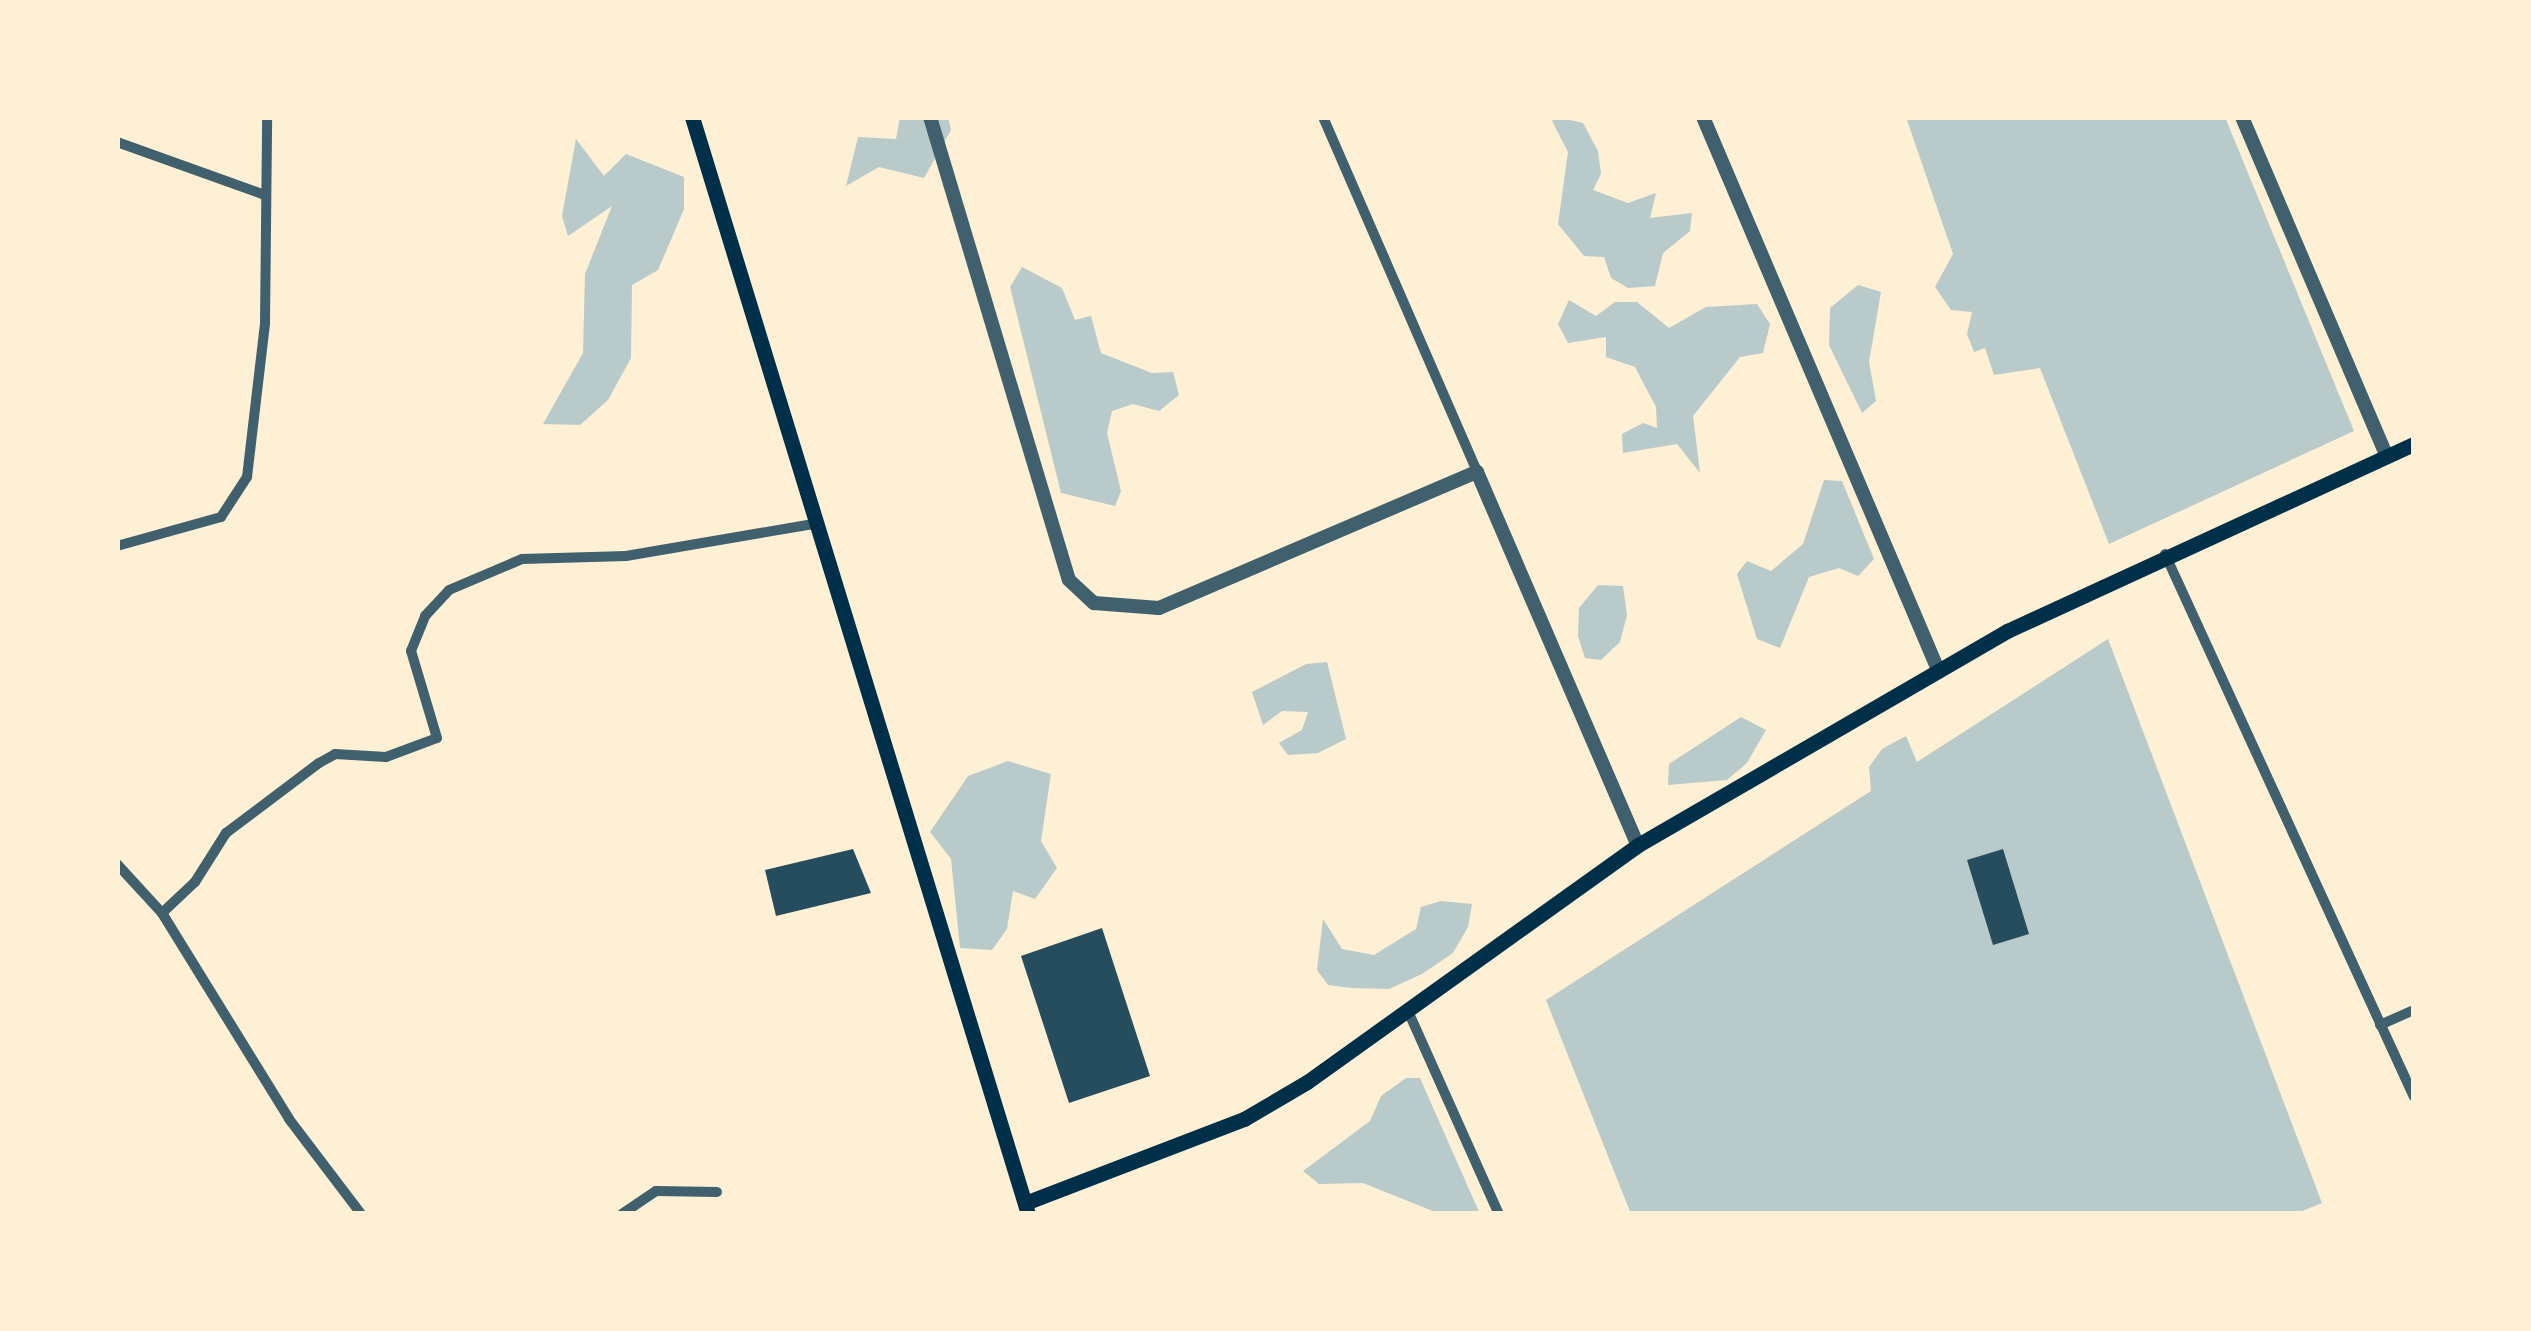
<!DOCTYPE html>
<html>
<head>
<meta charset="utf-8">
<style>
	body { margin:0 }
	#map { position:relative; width:2531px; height:1331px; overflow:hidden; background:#fdf0d5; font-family:Merriweather,serif }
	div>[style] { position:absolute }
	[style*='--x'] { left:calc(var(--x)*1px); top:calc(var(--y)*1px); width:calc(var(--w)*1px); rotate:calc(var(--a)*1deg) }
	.green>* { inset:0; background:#b9caca }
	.building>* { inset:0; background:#264d5e }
	.minor>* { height:10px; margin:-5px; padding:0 5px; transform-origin:5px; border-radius:5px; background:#3f606c }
	.tertiary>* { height:14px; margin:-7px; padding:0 7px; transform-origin:7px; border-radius:7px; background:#3f606c }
	.secondary>* { height:15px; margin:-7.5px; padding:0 7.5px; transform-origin:7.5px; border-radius:7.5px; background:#003049 }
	span { translate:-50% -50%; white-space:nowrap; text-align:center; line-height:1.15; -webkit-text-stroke:12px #fdf0d5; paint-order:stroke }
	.frame { position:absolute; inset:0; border:120px solid #fdf0d5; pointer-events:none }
</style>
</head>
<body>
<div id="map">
	<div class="green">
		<div style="clip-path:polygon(900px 117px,948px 117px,951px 130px,924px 178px,879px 167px,846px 186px,858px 137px,896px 139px)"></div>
		<div style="clip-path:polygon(1557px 117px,1583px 123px,1598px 151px,1601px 174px,1593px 190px,1628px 203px,1656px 193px,1650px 218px,1692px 213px,1690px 231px,1663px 253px,1655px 286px,1628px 288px,1611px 278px,1604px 257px,1584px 256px,1558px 224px,1568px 152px,1552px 121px)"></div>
		<div style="clip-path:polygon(1906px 117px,2225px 117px,2354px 431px,2109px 544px,2040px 368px,1994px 375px,1985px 348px,1974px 352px,1967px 334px,1972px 312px,1951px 310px,1935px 287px,1953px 254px)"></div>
		<div style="clip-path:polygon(576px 139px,604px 176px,626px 154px,684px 177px,684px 209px,658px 270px,632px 285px,631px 358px,608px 400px,580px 425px,543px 424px,583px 353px,585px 274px,612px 206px,568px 236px,562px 216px)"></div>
		<div style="clip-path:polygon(1022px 267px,1062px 288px,1075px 320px,1091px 316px,1101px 353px,1152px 373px,1173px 372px,1179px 395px,1159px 411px,1133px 404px,1112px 411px,1107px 433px,1121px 491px,1115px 506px,1061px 493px,1010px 287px)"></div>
		<div style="clip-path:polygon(1858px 285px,1881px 292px,1869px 362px,1876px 401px,1862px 413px,1829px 345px,1830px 308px)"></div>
		<div style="clip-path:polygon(1569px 300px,1596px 316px,1615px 302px,1637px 302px,1669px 328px,1706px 307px,1757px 304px,1770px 324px,1763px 353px,1740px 357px,1693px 416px,1700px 473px,1677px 444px,1623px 453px,1622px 434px,1643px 423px,1657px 428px,1656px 407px,1635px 367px,1606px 357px,1606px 337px,1568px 343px,1558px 324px)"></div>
		<div style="clip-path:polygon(1824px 480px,1842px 481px,1874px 559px,1858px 576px,1839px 568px,1809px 577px,1780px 648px,1757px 639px,1737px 574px,1747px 561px,1771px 571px,1803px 544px)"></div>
		<div style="clip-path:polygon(1598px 585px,1623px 586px,1627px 615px,1620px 642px,1601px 660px,1585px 658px,1578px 636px,1579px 608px)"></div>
		<div style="clip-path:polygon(2108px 639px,2322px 1203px,2295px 1214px,1631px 1214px,1546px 1000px,1871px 791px,1869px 767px,1882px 749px,1906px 736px,1917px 762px)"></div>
		<div style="clip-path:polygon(1327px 662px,1346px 739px,1318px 753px,1288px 755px,1279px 743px,1302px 730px,1308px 712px,1282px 711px,1263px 725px,1252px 692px,1306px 664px)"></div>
		<div style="clip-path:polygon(1741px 717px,1766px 730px,1747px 763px,1727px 780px,1668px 785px,1669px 764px)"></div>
		<div style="clip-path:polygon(1008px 761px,1051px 774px,1041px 841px,1057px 868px,1035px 899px,1013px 891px,1007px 929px,992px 950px,960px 948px,951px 859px,930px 832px,968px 776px)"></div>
		<div style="clip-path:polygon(1441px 901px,1472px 904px,1468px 927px,1453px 953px,1422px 974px,1389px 989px,1351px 988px,1328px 985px,1317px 970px,1323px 919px,1342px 949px,1374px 955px,1416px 929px,1421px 907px)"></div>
		<div style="clip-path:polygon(1406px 1078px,1420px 1078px,1480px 1214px,1440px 1214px,1363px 1183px,1319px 1184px,1303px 1171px,1370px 1121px,1381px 1096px)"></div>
	</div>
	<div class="building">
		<div style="clip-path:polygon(853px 849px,871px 893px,776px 916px,765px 870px)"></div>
		<div style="clip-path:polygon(2003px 849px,2029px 934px,1993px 945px,1967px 860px)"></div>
		<div style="clip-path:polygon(1102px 928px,1150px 1076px,1069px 1103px,1021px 956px)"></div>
	</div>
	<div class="minor">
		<div style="--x:1323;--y:117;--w:387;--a:66.5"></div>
		<div style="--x:117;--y:142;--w:157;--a:19.7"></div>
		<div style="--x:117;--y:546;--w:108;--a:-15.6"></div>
		<div style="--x:221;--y:517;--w:48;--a:-57"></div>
		<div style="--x:247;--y:477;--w:155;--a:-83.3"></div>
		<div style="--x:265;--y:323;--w:206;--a:-89.4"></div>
		<div style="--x:2165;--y:554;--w:597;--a:65.37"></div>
		<div style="--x:117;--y:864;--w:67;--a:47.4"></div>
		<div style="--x:162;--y:913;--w:242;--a:58.3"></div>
		<div style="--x:289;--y:1119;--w:119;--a:52.8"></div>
		<div style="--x:162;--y:913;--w:45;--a:-43.2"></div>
		<div style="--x:195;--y:882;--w:58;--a:-57.7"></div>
		<div style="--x:226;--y:833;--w:116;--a:-37"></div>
		<div style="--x:319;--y:763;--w:18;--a:-29"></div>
		<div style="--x:335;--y:754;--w:51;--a:3.4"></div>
		<div style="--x:386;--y:757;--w:54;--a:-20.4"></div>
		<div style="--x:437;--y:738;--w:91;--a:-106.6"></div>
		<div style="--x:411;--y:651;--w:38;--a:-68"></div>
		<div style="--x:425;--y:616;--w:35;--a:-47"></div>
		<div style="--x:449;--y:590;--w:79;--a:-23"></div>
		<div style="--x:522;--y:559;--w:104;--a:-1.7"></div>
		<div style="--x:626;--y:556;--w:190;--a:-9.7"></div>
		<div style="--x:1408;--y:1011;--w:222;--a:65.9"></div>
		<div style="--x:2380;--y:1025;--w:37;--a:-24"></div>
		<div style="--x:622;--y:1214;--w:41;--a:-34.1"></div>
		<div style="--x:656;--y:1191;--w:61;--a:0.9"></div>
	</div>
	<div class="tertiary">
		<div style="--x:930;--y:117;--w:483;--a:73.3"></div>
		<div style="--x:1069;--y:580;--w:34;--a:43"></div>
		<div style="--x:1094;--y:603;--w:65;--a:4.4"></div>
		<div style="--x:1159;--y:608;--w:346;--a:-23.2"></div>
		<div style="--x:1477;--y:472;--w:406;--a:66.7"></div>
		<div style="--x:1703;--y:117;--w:603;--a:66.96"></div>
		<div style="--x:2242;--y:117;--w:367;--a:66.9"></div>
	</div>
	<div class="secondary">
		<div style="--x:692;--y:117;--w:1147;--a:72.97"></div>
		<div style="--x:1025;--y:1203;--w:235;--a:-21"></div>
		<div style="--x:1244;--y:1119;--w:73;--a:-30.4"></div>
		<div style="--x:1307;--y:1082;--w:407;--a:-35.6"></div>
		<div style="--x:1638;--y:845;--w:427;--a:-30.1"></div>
		<div style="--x:2007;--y:631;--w:448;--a:-24.7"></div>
	</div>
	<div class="frame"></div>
</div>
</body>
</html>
